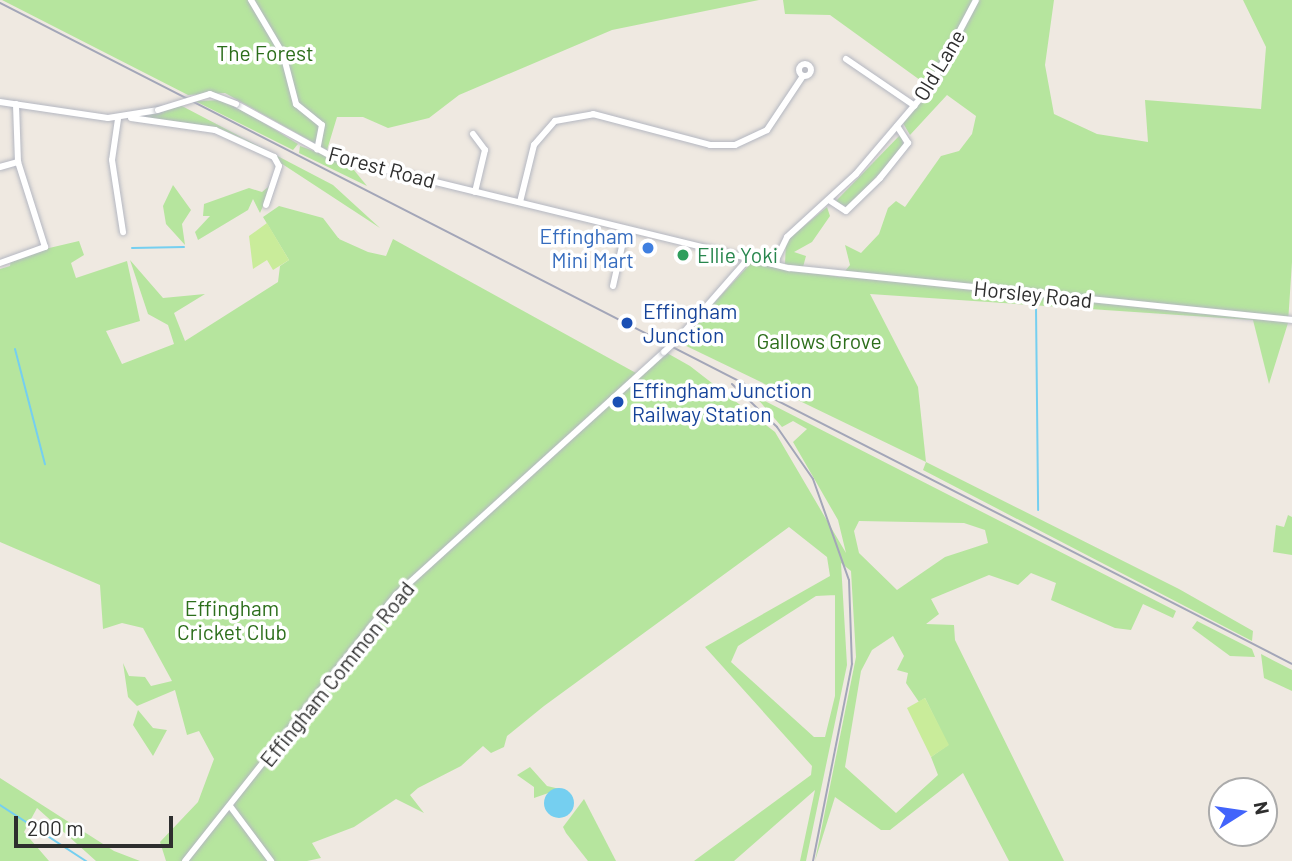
<!DOCTYPE html>
<html>
<head>
<meta charset="utf-8">
<style>
	body { margin:0 }
	#map { position:relative; width:1292px; height:861px; overflow:hidden; background:#efe9e1; font-family:Barlow,sans-serif }
	div>[style] { position:absolute }
	[style*='--x'] { left:calc(var(--x)*1px); top:calc(var(--y)*1px); width:calc(var(--w)*1px); rotate:calc(var(--a)*1deg) }
	.green>* { inset:0; background:#b6e59e }
	.pitch>* { inset:0; background:#c9ec9a }
	.water>* { inset:0; background:#75cff0 }
	.round { border-radius:50% }
	.stream>* { height:2px; margin:-1px; padding:0 1px; transform-origin:1px; border-radius:1px; background:#75cff0 }
	.roads { filter:drop-shadow(0 0 2px #b4b7c1) drop-shadow(0 0 2px #b4b7c1) }
	.minor>* { height:6px; margin:-3px; padding:0 3px; transform-origin:3px; border-radius:3px; background:#fff }
	.minor>.ring { margin:-3px; padding:0; box-sizing:content-box; background:none; border:6px solid #fff; border-radius:50% }
	.rail>* { height:2px; margin:-1px; padding:0 1px; transform-origin:1px; border-radius:1px; background:#a3a6b8 }
	.bridges { filter:drop-shadow(0 0 2px #b4b7c1) drop-shadow(0 0 2px #b4b7c1) }
	.minor-bridge>* { height:6px; margin:-3px; padding:0 3px; transform-origin:3px; border-radius:3px; background:#fff }
	.dots>* { width:19px; height:19px; translate:-50% -50%; box-sizing:border-box; border:4px solid #fff; border-radius:50% }
	span { translate:-50% -50%; white-space:nowrap; text-align:center; line-height:1.15; -webkit-text-stroke:7px #fff; paint-order:stroke }
	.park-label { font-size:21px; color:#2c6e1b }
	.street-label { font-size:21px; color:#2e2e2e }
	.shop-label { font-size:21px; color:#366cbe }
	.right { translate:-100% -50%; text-align:right }
	.leisure-label { font-size:21px; color:#27864d }
	.left { translate:0 -50%; text-align:left }
	.transit-label { font-size:21px; color:#164399 }
	.north { position:absolute; left:1208px; top:777px; width:70px; height:70px; box-sizing:border-box; background:#fff; border:2px solid #ababab; border-radius:50%; rotate:78deg; font-size:19px; font-weight:700; line-height:28px; text-align:center; color:#2e2e2e }
	.north::after { content:''; display:block; margin:auto; width:24px; height:32px; background:#4264fb; clip-path:polygon(50% 0,100% 100%,50% 72%,0 100%) }
	.scale { position:absolute; left:14px; top:816px; width:159px; height:32px; box-sizing:border-box; border:4px solid #2e2e2e; border-top:0; padding-left:9px; font-size:21px; line-height:24px; white-space:nowrap; color:#2e2e2e; -webkit-text-stroke:5px #fff; paint-order:stroke }
</style>
</head>
<body>
<div id="map">
	<div class="green">
		<div style="clip-path:polygon(2px 0,759px 0,612px 30px,459px 95px,429px 118px,388px 128px,363px 117px,337px 117px,327px 150px,225px 93px,188px 95px)"></div>
		<div style="clip-path:polygon(783px 0,1054px 0,1045px 65px,1054px 114px,1097px 134px,1148px 142px,1145px 100px,1261px 109px,1266px 47px,1243px 0,1292px 0,1292px 262px,1288px 323px,1269px 384px,1253px 320px,870px 294px,918px 387px,926px 462px,1179px 589px,1253px 631px,1252px 641px,923px 470px,926px 462px,678px 342px,752px 262px,840px 277px,850px 265px,845px 245px,861px 253px,879px 234px,888px 208px,896px 201px,905px 207px,941px 156px,959px 151px,972px 134px,976px 116px,947px 95px,910px 135px,903px 123px,931px 88px,830px 15px,785px 14px)"></div>
		<div style="clip-path:polygon(223px 100px,256px 118px,298px 144px,293px 150px,195px 101px)"></div>
		<div style="clip-path:polygon(180px 105px,333px 185px,380px 228px,244px 139px,220px 129px,136px 119px)"></div>
		<div style="clip-path:polygon(901px 134px,904px 147px,848px 207px,835px 202px)"></div>
		<div style="clip-path:polygon(300px 146px,349px 164px,367px 186px,299px 153px)"></div>
		<div style="clip-path:polygon(273px 183px,260px 213px,253px 199px,248px 210px,198px 240px,195px 232px,210px 216px,203px 216px,204px 204px,249px 188px,262px 192px)"></div>
		<div style="clip-path:polygon(173px 185px,191px 210px,182px 224px,185px 245px,166px 224px,163px 206px)"></div>
		<div style="clip-path:polygon(evenodd,279px 206px,323px 218px,339px 239px,368px 252px,386px 256px,393px 239px,636px 373px,667px 353px,690px 366px,775px 432px,846px 553px,838px 520px,793px 442px,807px 429px,793px 421px,782px 427px,755px 396px,1176px 611px,1173px 618px,1143px 604px,1131px 630px,1115px 628px,1051px 600px,1056px 583px,1031px 573px,1018px 585px,989px 575px,931px 599px,939px 614px,926px 624px,954px 625px,955px 640px,1064px 861px,1009px 861px,963px 773px,890px 830px,881px 830px,835px 797px,815px 861px,856px 657px,851px 571px,841px 563px,847px 665px,806px 861px,800px 861px,815px 790px,734px 861px,694px 861px,811px 775px,812px 766px,705px 647px,830px 576px,827px 557px,789px 527px,544px 706px,507px 736px,504px 747px,491px 753px,483px 746px,461px 766px,418px 788px,410px 795px,424px 813px,396px 799px,354px 827px,312px 843px,321px 858px,307px 861px,166px 861px,160px 842px,198px 802px,214px 759px,199px 731px,187px 735px,175px 690px,137px 706px,128px 697px,123px 663px,129px 676px,145px 677px,151px 686px,172px 681px,143px 628px,122px 623px,103px 629px,100px 585px,0 542px,0 269px,10px 266px,11px 257px,79px 241px,84px 255px,71px 263px,76px 278px,127px 261px,140px 321px,106px 331px,122px 364px,174px 344px,168px 325px,148px 314px,130px 260px,163px 298px,205px 294px,174px 313px,185px 341px,278px 282px,280px 266px,289px 260px,263px 217px,279px 206px,859px 521px,964px 523px,985px 530px,988px 543px,945px 557px,897px 590px,859px 553px,854px 531px,859px 521px,279px 206px,835px 595px,835px 696px,825px 737px,814px 737px,731px 662px,738px 646px,816px 596px,835px 595px,279px 206px,893px 636px,904px 656px,897px 670px,908px 673px,906px 683px,919px 702px,925px 698px,948px 745px,931px 757px,938px 775px,896px 813px,845px 767px,861px 671px,872px 650px,893px 636px)"></div>
		<div style="clip-path:polygon(827px 207px,830px 216px,812px 242px,794px 252px,806px 256px,803px 267px,785px 264px,786px 241px)"></div>
		<div style="clip-path:polygon(1288px 515px,1292px 517px,1292px 555px,1273px 552px,1276px 525px,1284px 527px)"></div>
		<div style="clip-path:polygon(1197px 621px,1252px 649px,1255px 657px,1230px 656px,1192px 628px)"></div>
		<div style="clip-path:polygon(1261px 654px,1292px 670px,1292px 691px,1264px 678px)"></div>
		<div style="clip-path:polygon(138px 710px,153px 728px,167px 730px,153px 756px,133px 725px)"></div>
		<div style="clip-path:polygon(530px 767px,547px 786px,560px 789px,534px 798px,534px 787px,517px 775px)"></div>
		<div style="clip-path:polygon(0 778px,114px 851px,140px 861px,96px 861px,37px 808px,24px 832px,49px 861px,0 861px)"></div>
		<div style="clip-path:polygon(584px 799px,616px 861px,588px 861px,566px 833px,563px 827px)"></div>
	</div>
	<div class="pitch">
		<div style="clip-path:polygon(267px 223px,289px 260px,273px 270px,267px 260px,253px 269px,249px 236px)"></div>
		<div style="clip-path:polygon(925px 698px,949px 745px,931px 757px,907px 708px)"></div>
	</div>
	<div class="water">
		<div class="round" style="left:544px;top:788px;width:30px;height:30px"></div>
	</div>
	<div class="stream">
		<div style="--x:132;--y:248;--w:52;--a:-1.1"></div>
		<div style="--x:1036;--y:307;--w:203;--a:89.4"></div>
		<div style="--x:15;--y:349;--w:119;--a:75.4"></div>
		<div style="--x:0;--y:805;--w:103;--a:33.1"></div>
	</div>
	<div class="roads">
		<div class="minor">
			<div style="--x:251;--y:0;--w:63;--a:59.3"></div>
			<div style="--x:283;--y:54;--w:52;--a:75.4"></div>
			<div style="--x:296;--y:104;--w:33;--a:39"></div>
			<div style="--x:322;--y:125;--w:25;--a:101"></div>
			<div style="--x:846;--y:59;--w:83;--a:34.3"></div>
			<div class="ring" style="left:799px;top:64px;width:6px;height:6px"></div>
			<div style="--x:0;--y:102;--w:109;--a:8.4"></div>
			<div style="--x:108;--y:118;--w:51;--a:-9.1"></div>
			<div style="--x:236;--y:104;--w:111;--a:28.7"></div>
			<div style="--x:333;--y:157;--w:470;--a:13.7"></div>
			<div style="--x:790;--y:268;--w:505;--a:5.91"></div>
			<div style="--x:131;--y:118;--w:85;--a:8.1"></div>
			<div style="--x:215;--y:130;--w:65;--a:24.6"></div>
			<div style="--x:274;--y:157;--w:10;--a:61"></div>
			<div style="--x:279;--y:166;--w:41;--a:108.4"></div>
			<div style="--x:118;--y:119;--w:41;--a:98.3"></div>
			<div style="--x:112;--y:160;--w:73;--a:81.3"></div>
			<div style="--x:473;--y:134;--w:20;--a:53"></div>
			<div style="--x:485;--y:150;--w:43;--a:103.4"></div>
			<div style="--x:0;--y:167;--w:19;--a:-16"></div>
			<div style="--x:829;--y:200;--w:20;--a:33"></div>
			<div style="--x:846;--y:211;--w:47;--a:-44.1"></div>
			<div style="--x:880;--y:178;--w:45;--a:-51.3"></div>
			<div style="--x:908;--y:143;--w:20;--a:-123"></div>
			<div style="--x:520;--y:202;--w:59;--a:-76.2"></div>
			<div style="--x:534;--y:145;--w:32;--a:-49"></div>
			<div style="--x:555;--y:121;--w:39;--a:-10"></div>
			<div style="--x:593;--y:114;--w:121;--a:14.8"></div>
			<div style="--x:710;--y:145;--w:25;--a:0"></div>
			<div style="--x:735;--y:145;--w:35;--a:-25"></div>
			<div style="--x:767;--y:130;--w:65;--a:-56.3"></div>
			<div style="--x:0;--y:263;--w:48;--a:-19.6"></div>
			<div style="--x:45;--y:247;--w:89;--a:-107.6"></div>
			<div style="--x:18;--y:162;--w:58;--a:-92"></div>
			<div style="--x:774;--y:264;--w:30;--a:-64"></div>
			<div style="--x:787;--y:237;--w:93;--a:-42.4"></div>
			<div style="--x:856;--y:174;--w:114;--a:-49.6"></div>
			<div style="--x:930;--y:87;--w:98;--a:-62.1"></div>
			<div style="--x:613;--y:286;--w:58;--a:-77.2"></div>
			<div style="--x:678;--y:339;--w:108;--a:-48.8"></div>
			<div style="--x:230;--y:806;--w:69;--a:53.3"></div>
			<div style="--x:185;--y:861;--w:340;--a:-51.6"></div>
			<div style="--x:396;--y:595;--w:362;--a:-42.2"></div>
		</div>
	</div>
	<div class="rail">
		<div style="--x:0;--y:3;--w:1451;--a:27.09"></div>
		<div style="--x:732;--y:384;--w:62;--a:43.7"></div>
		<div style="--x:777;--y:427;--w:63;--a:55.3"></div>
		<div style="--x:813;--y:479;--w:107;--a:70.4"></div>
		<div style="--x:849;--y:580;--w:84;--a:88"></div>
		<div style="--x:852;--y:664;--w:201;--a:101.2"></div>
	</div>
	<div class="bridges">
		<div class="minor-bridge">
			<div style="--x:158;--y:110;--w:54;--a:-17.1"></div>
			<div style="--x:210;--y:94;--w:28;--a:21"></div>
			<div style="--x:664;--y:352;--w:19;--a:-43"></div>
		</div>
	</div>
	<div class="dots">
		<div style="left:648px;top:248px;background:#3f7fe0"></div>
		<div style="left:683px;top:255px;background:#2e9e5b"></div>
		<div style="left:627px;top:323px;background:#1a4fb4"></div>
		<div style="left:618px;top:402px;background:#1a4fb4"></div>
	</div>
	<div class="park-label">
		<span style="left:265px;top:53px">The Forest</span>
		<span style="left:819px;top:341px">Gallows Grove</span>
		<span style="left:232px;top:620px">Effingham<br>Cricket Club</span>
	</div>
	<div class="street-label">
		<span style="left:939px;top:65px;rotate:-59deg">Old Lane</span>
		<span style="left:382px;top:167px;rotate:15deg">Forest Road</span>
		<span style="left:1033px;top:294px;rotate:6deg">Horsley Road</span>
		<span style="left:337px;top:674px;rotate:-51deg">Effingham Common Road</span>
	</div>
	<div class="shop-label">
		<span class="right" style="left:634px;top:248px">Effingham<br>Mini Mart</span>
	</div>
	<div class="leisure-label">
		<span class="left" style="left:697px;top:255px">Ellie Yoki</span>
	</div>
	<div class="transit-label">
		<span class="left" style="left:643px;top:323px">Effingham<br>Junction</span>
		<span class="left" style="left:632px;top:402px">Effingham Junction<br>Railway Station</span>
	</div>
	<div class="north">N</div>
	<div class="scale">200 m</div>
</div>
</body>
</html>
